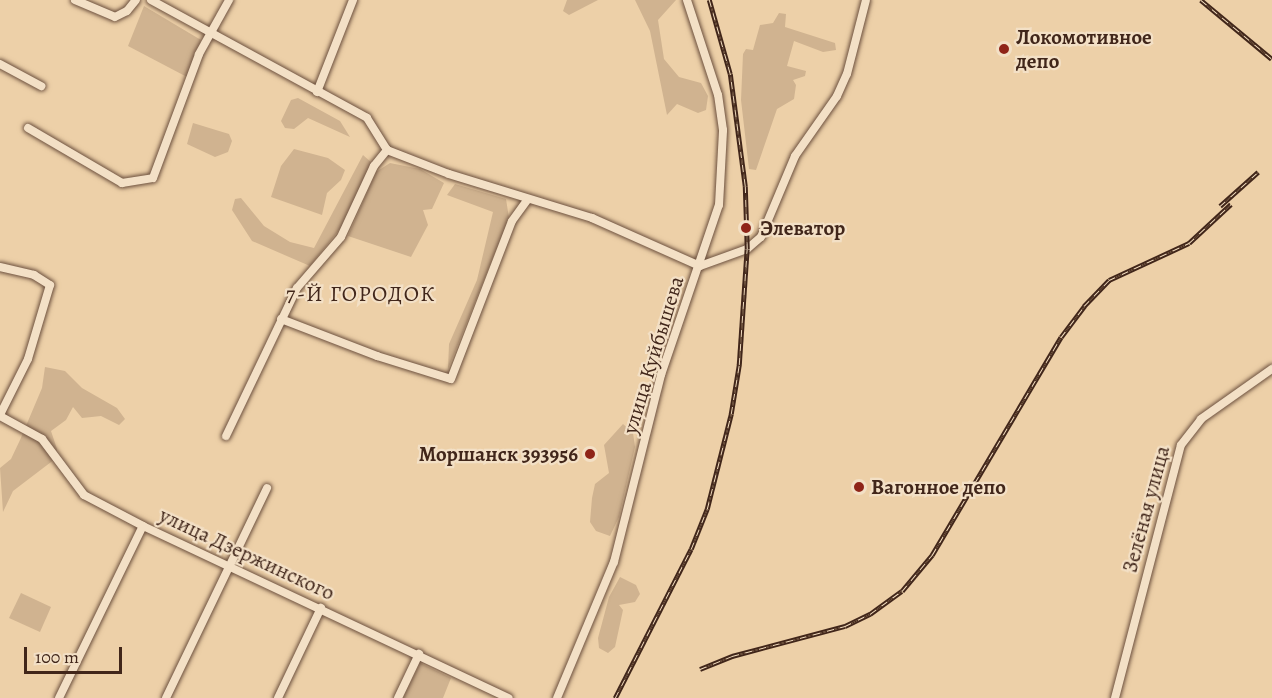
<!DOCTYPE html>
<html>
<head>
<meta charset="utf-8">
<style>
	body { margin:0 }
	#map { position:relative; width:1272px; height:698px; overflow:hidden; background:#edd0a8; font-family:Alegreya,serif }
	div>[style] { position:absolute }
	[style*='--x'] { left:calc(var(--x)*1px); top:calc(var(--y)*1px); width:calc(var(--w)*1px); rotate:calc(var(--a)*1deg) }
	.green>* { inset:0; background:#d0b390 }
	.roads { filter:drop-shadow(0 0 2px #6c503e) drop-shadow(0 0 2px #6c503e) }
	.minor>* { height:8px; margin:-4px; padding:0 4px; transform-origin:4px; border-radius:4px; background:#f3e0c6 }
	.rail>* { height:4.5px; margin-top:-2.25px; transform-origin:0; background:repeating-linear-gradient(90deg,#f3e0c6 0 7px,#41261a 0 14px); box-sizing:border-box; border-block:2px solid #41261a }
	.dots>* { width:16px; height:16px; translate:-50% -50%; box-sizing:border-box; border:3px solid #f3e0c6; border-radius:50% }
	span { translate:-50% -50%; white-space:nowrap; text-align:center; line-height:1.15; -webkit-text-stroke:4.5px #f3e0c6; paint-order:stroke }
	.poi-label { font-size:21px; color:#41261a; font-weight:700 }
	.left { translate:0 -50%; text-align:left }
	.right { translate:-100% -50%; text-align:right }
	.street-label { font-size:21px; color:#41261a }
	.neighbourhood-label { font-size:22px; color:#41261a; letter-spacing:1.5px }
	.scale { position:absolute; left:24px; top:647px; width:98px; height:27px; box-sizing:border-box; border:3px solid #41261a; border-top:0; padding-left:8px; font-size:18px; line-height:21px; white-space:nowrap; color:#41261a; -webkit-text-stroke:4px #f3e0c6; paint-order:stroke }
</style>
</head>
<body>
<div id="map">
	<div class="green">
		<div style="clip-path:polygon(567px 0,598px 0,569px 15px,563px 11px)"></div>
		<div style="clip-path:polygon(635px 0,676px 0,658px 20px,664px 59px,679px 77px,701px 83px,708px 96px,706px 110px,698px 113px,677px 104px,667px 115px,650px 31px)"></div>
		<div style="clip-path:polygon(144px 6px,201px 40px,187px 77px,128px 46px)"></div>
		<div style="clip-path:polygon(779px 13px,786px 14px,785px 27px,835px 43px,836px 50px,823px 52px,794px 41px,787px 66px,806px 71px,805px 76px,793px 80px,796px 85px,794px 99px,777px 109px,756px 170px,749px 169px,741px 100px,743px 54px,746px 49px,753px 50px,760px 25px,773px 23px)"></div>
		<div style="clip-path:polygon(298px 98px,340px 121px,350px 137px,308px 118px,294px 129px,285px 128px,281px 121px,291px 100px)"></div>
		<div style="clip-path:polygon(193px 123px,229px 134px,232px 141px,228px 152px,215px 157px,187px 144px)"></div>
		<div style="clip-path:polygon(294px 149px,328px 158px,345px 170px,341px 180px,327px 193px,322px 215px,271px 197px,281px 166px)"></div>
		<div style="clip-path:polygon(363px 155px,372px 163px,343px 225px,310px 266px,252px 241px,232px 210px,235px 199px,241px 198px,264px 226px,290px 242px,314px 248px)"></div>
		<div style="clip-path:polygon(390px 163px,420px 169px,444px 183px,432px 209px,423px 210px,428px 225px,411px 257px,348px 236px,376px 172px)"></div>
		<div style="clip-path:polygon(455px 184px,506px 199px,509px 218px,448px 369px,449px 344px,477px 280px,493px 212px,447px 195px)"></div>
		<div style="clip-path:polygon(45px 367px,65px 371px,82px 388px,117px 408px,125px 419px,119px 425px,101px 416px,82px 418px,73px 407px,66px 420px,51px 431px,57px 449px,55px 459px,13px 491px,3px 512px,0 468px,11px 459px,20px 440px,42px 388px)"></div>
		<div style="clip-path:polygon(623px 424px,633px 433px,635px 447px,619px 517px,610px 536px,596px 531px,590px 522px,592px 498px,595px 484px,609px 473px,604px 445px)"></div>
		<div style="clip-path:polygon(620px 577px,636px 585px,640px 594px,635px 602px,619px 605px,623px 610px,615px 647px,608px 653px,599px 648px,598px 638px,609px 597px)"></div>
		<div style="clip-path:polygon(21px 593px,51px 607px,40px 632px,9px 618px)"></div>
		<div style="clip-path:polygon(420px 663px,451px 678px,443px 698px,403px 698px)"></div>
	</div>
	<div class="roads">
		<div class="minor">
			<div style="--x:75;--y:0;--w:43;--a:23"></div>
			<div style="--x:115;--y:17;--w:13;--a:-27"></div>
			<div style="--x:127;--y:11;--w:14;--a:-51"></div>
			<div style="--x:151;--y:0;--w:246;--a:28.6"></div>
			<div style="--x:367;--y:118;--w:38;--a:58"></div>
			<div style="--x:387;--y:150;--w:66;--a:21.2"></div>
			<div style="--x:449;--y:174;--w:150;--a:17.1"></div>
			<div style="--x:592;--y:218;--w:118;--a:24"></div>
			<div style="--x:0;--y:64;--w:47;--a:28.2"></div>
			<div style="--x:317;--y:92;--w:99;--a:-68.6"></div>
			<div style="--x:28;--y:128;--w:109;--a:30.3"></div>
			<div style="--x:122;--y:183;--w:31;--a:-9"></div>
			<div style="--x:153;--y:178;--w:132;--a:-69.6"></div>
			<div style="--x:199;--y:54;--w:62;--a:-60.9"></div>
			<div style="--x:700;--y:266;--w:50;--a:-19.9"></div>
			<div style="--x:747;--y:249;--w:18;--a:-41"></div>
			<div style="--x:761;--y:237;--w:88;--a:-67.2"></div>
			<div style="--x:795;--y:156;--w:73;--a:-55"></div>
			<div style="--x:837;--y:96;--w:24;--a:-66"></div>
			<div style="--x:847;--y:74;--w:76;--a:-75.6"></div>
			<div style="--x:0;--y:267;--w:35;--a:13"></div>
			<div style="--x:34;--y:275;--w:19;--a:32"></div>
			<div style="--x:50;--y:285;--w:77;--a:106.6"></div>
			<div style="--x:28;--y:359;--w:63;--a:116.6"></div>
			<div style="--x:281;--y:319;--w:103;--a:21.1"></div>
			<div style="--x:377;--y:356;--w:77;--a:17.3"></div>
			<div style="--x:451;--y:379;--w:169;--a:-68.9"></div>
			<div style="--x:512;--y:221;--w:27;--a:-54"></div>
			<div style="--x:0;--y:416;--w:48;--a:28.7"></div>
			<div style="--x:42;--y:439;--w:70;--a:53.1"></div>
			<div style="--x:84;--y:495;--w:67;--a:27.7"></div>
			<div style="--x:226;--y:436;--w:164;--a:-64.4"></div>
			<div style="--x:297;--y:288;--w:67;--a:-49.2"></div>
			<div style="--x:341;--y:237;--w:78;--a:-65.1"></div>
			<div style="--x:374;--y:166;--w:21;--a:-51"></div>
			<div style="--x:59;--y:698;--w:191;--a:-64"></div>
			<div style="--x:143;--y:526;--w:404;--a:25.2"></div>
			<div style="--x:166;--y:698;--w:233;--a:-64.3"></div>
			<div style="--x:278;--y:698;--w:100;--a:-64.5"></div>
			<div style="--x:398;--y:698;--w:49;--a:-64.5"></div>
			<div style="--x:557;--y:698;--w:147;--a:-67.3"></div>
			<div style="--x:614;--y:562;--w:193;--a:-75.9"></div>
			<div style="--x:661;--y:375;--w:180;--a:-71.2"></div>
			<div style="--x:719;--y:205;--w:75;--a:-86.9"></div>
			<div style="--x:723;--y:130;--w:35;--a:-98"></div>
			<div style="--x:718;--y:95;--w:100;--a:-108.1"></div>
			<div style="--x:1115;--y:698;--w:261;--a:-75.4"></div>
			<div style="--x:1181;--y:445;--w:33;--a:-52"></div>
			<div style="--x:1201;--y:419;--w:87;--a:-35.2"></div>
		</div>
	</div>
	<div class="rail">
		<div style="--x:1201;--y:0;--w:92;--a:39.7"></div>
		<div style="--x:1220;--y:206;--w:51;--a:-41.8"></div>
		<div style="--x:700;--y:669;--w:35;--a:-22"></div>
		<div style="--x:732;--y:656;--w:117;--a:-14.9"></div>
		<div style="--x:845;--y:626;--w:28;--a:-26"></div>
		<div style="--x:870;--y:614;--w:39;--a:-36"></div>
		<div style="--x:902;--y:591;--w:47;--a:-50.2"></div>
		<div style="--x:932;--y:555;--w:253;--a:-59.4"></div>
		<div style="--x:1061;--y:337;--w:39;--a:-53"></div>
		<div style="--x:1084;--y:306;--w:36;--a:-46"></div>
		<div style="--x:1109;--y:280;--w:88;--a:-24.8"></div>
		<div style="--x:1189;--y:243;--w:57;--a:-42.9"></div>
		<div style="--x:615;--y:698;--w:167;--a:-63"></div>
		<div style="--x:691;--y:549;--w:43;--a:-68.2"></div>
		<div style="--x:707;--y:509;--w:98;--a:-75.8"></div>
		<div style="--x:731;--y:414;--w:50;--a:-80.7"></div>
		<div style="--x:739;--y:365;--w:116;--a:-86.1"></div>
		<div style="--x:747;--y:249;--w:63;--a:-91.8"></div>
		<div style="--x:745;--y:186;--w:113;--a:-97.6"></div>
		<div style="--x:730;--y:74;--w:77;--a:-105.8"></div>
	</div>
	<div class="dots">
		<div style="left:1004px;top:49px;background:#8f2418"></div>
		<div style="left:746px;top:228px;background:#8f2418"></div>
		<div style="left:590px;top:454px;background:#8f2418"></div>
		<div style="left:859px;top:487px;background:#8f2418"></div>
	</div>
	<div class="poi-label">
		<span class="left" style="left:1016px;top:49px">Локомотивное<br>депо</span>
		<span class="left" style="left:760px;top:228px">Элеватор</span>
		<span class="right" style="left:578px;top:454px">Моршанск 393956</span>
		<span class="left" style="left:871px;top:487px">Вагонное депо</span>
	</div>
	<div class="street-label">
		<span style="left:653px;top:355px;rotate:-73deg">улица Куйбышева</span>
		<span style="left:1146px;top:509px;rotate:-75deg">Зелёная улица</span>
		<span style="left:247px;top:554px;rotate:25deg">улица Дзержинского</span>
	</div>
	<div class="neighbourhood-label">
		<span style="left:361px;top:295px">7-Й ГОРОДОК</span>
	</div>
	<div class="scale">100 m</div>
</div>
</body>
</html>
